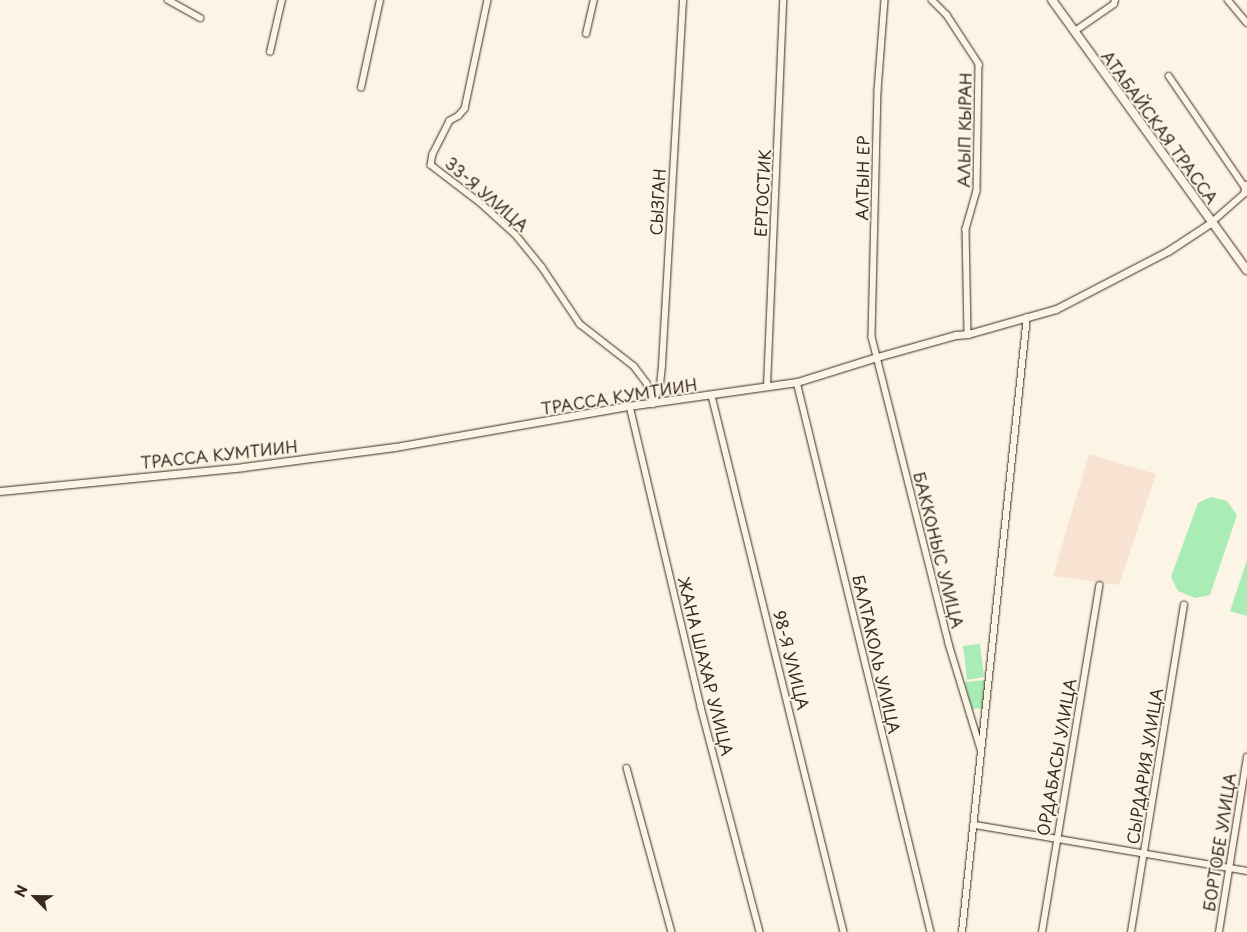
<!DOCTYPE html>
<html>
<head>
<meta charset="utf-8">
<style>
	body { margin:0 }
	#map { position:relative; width:1247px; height:932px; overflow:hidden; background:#fcf5e5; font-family:"Playpen Sans",sans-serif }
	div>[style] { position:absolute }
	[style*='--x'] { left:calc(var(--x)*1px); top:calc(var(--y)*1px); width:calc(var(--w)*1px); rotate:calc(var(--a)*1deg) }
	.built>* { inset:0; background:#f8e3d2 }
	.green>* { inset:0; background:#aaecb5 }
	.roads { filter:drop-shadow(0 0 1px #3b2a1e) drop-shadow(0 0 1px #3b2a1e) }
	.minor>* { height:5.5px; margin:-2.75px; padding:0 2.75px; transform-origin:2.75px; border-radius:2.75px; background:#fcf5e5 }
	.tertiary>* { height:7px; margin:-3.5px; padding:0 3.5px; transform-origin:3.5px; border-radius:3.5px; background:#fcf5e5 }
	.secondary>* { height:8px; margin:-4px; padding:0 4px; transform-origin:4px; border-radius:4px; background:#fcf5e5 }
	span { translate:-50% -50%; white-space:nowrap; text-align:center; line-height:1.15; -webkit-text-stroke:4px #fcf5e5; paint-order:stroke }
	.street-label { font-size:16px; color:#3b2a1e }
	.north { position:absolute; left:10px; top:872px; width:50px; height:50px; -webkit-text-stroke:4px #fcf5e5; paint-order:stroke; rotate:293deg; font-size:14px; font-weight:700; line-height:20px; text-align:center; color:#3b2a1e }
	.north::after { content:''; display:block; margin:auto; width:18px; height:22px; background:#3b2a1e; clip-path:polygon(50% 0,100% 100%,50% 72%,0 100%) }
</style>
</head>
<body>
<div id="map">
	<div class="built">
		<div style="clip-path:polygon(1089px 454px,1156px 474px,1119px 585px,1053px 576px)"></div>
	</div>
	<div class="green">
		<div style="clip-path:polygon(1211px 497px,1227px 501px,1237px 515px,1210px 595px,1195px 598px,1178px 591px,1171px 577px,1198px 503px)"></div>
		<div style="clip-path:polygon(1247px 560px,1247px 616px,1230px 611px)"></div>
		<div style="clip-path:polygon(980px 644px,984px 677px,967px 680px,963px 646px)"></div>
		<div style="clip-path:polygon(986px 680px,983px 708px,972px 709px,965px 682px)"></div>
	</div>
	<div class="roads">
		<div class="minor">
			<div style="--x:168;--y:0;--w:37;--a:29"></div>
			<div style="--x:488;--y:0;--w:111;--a:101.9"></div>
			<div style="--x:465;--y:109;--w:9;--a:131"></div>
			<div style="--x:459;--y:116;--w:10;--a:151"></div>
			<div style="--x:450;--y:121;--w:37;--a:117"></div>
			<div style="--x:433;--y:154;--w:11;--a:100"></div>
			<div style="--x:431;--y:165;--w:64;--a:37.4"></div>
			<div style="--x:482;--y:204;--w:46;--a:42.4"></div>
			<div style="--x:516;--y:235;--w:41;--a:50.9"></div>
			<div style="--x:542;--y:267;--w:69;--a:56.3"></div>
			<div style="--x:580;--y:324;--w:68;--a:37.9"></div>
			<div style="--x:634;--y:366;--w:21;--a:53"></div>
			<div style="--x:647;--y:383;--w:22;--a:74"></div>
			<div style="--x:885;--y:0;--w:90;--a:94.4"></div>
			<div style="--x:878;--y:90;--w:247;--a:91.4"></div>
			<div style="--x:872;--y:337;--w:317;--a:75.9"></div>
			<div style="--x:949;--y:644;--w:110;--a:73.1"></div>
			<div style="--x:932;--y:0;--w:21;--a:45"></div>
			<div style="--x:947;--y:15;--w:59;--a:56.9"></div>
			<div style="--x:979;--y:64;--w:127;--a:90.9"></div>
			<div style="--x:977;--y:191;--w:40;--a:106"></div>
			<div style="--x:966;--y:229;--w:105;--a:88.9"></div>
			<div style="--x:1228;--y:0;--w:30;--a:50"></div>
			<div style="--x:1075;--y:31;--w:47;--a:-34.7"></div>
			<div style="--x:1114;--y:4;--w:4;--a:-76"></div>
			<div style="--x:586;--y:34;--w:35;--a:-77"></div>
			<div style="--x:270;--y:52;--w:53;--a:-77"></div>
			<div style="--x:1169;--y:76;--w:135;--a:55.6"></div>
			<div style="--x:361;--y:88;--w:90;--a:-77.8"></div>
			<div style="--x:1212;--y:222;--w:43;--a:-41.2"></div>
			<div style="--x:1244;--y:194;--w:9;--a:-77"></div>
			<div style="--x:797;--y:382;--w:566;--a:76.31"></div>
			<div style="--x:767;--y:387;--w:387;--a:-87.6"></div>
			<div style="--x:712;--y:396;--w:552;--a:76.17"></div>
			<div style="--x:653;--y:404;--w:20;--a:-70"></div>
			<div style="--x:660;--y:385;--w:20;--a:-84"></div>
			<div style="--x:662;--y:365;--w:366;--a:-86.7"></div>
			<div style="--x:630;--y:406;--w:309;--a:76.7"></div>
			<div style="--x:701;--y:707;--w:233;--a:75.3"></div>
			<div style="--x:627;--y:768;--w:170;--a:74.7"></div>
			<div style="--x:975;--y:825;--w:276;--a:9.6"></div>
			<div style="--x:962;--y:932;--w:618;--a:-83.97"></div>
			<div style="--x:1042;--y:932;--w:351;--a:-80.6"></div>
			<div style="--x:1131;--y:932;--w:331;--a:-80.8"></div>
			<div style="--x:1219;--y:932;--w:177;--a:-80.9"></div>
		</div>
		<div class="tertiary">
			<div style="--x:0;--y:491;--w:244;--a:-5.6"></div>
			<div style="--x:243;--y:467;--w:153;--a:-7.5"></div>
			<div style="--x:395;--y:447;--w:230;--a:-10"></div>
			<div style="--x:621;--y:407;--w:178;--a:-8.1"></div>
			<div style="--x:797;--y:382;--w:84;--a:-17.4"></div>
			<div style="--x:877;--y:357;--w:82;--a:-15.6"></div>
			<div style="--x:956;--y:335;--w:12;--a:-5"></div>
			<div style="--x:968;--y:334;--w:91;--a:-15.9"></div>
			<div style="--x:1056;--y:309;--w:126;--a:-27.4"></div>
			<div style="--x:1168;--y:251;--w:53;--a:-33.4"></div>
		</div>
		<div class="secondary">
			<div style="--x:1052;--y:0;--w:333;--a:54.2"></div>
		</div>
	</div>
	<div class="street-label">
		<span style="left:1160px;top:127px;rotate:54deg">АТАБАЙСКАЯ ТРАССА</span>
		<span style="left:964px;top:130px;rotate:-89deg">АЛЫП КЫРАН</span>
		<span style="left:862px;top:178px;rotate:-89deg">АЛТЫН ЕР</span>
		<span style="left:762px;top:193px;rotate:-87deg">ЕРТОСТИК</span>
		<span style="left:487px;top:194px;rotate:41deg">33-Я УЛИЦА</span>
		<span style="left:657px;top:202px;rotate:-87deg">СЫЗГАН</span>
		<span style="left:619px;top:396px;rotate:-9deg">ТРАССА КУМТИИН</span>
		<span style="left:219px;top:454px;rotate:-6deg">ТРАССА КУМТИИН</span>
		<span style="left:939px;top:550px;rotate:76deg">БАККОНЫС УЛИЦА</span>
		<span style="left:877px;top:654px;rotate:77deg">БАЛТАКОЛЬ УЛИЦА</span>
		<span style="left:792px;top:660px;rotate:76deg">98-Я УЛИЦА</span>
		<span style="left:706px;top:666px;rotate:76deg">ЖАНА ШАХАР УЛИЦА</span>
		<span style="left:1056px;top:757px;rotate:-80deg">ОРДАБАСЫ УЛИЦА</span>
		<span style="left:1144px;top:766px;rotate:-81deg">СЫРДАРИЯ УЛИЦА</span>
		<span style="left:1219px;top:842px;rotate:-81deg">БОРТОБЕ УЛИЦА</span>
	</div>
	<div class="north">N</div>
</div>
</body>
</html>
